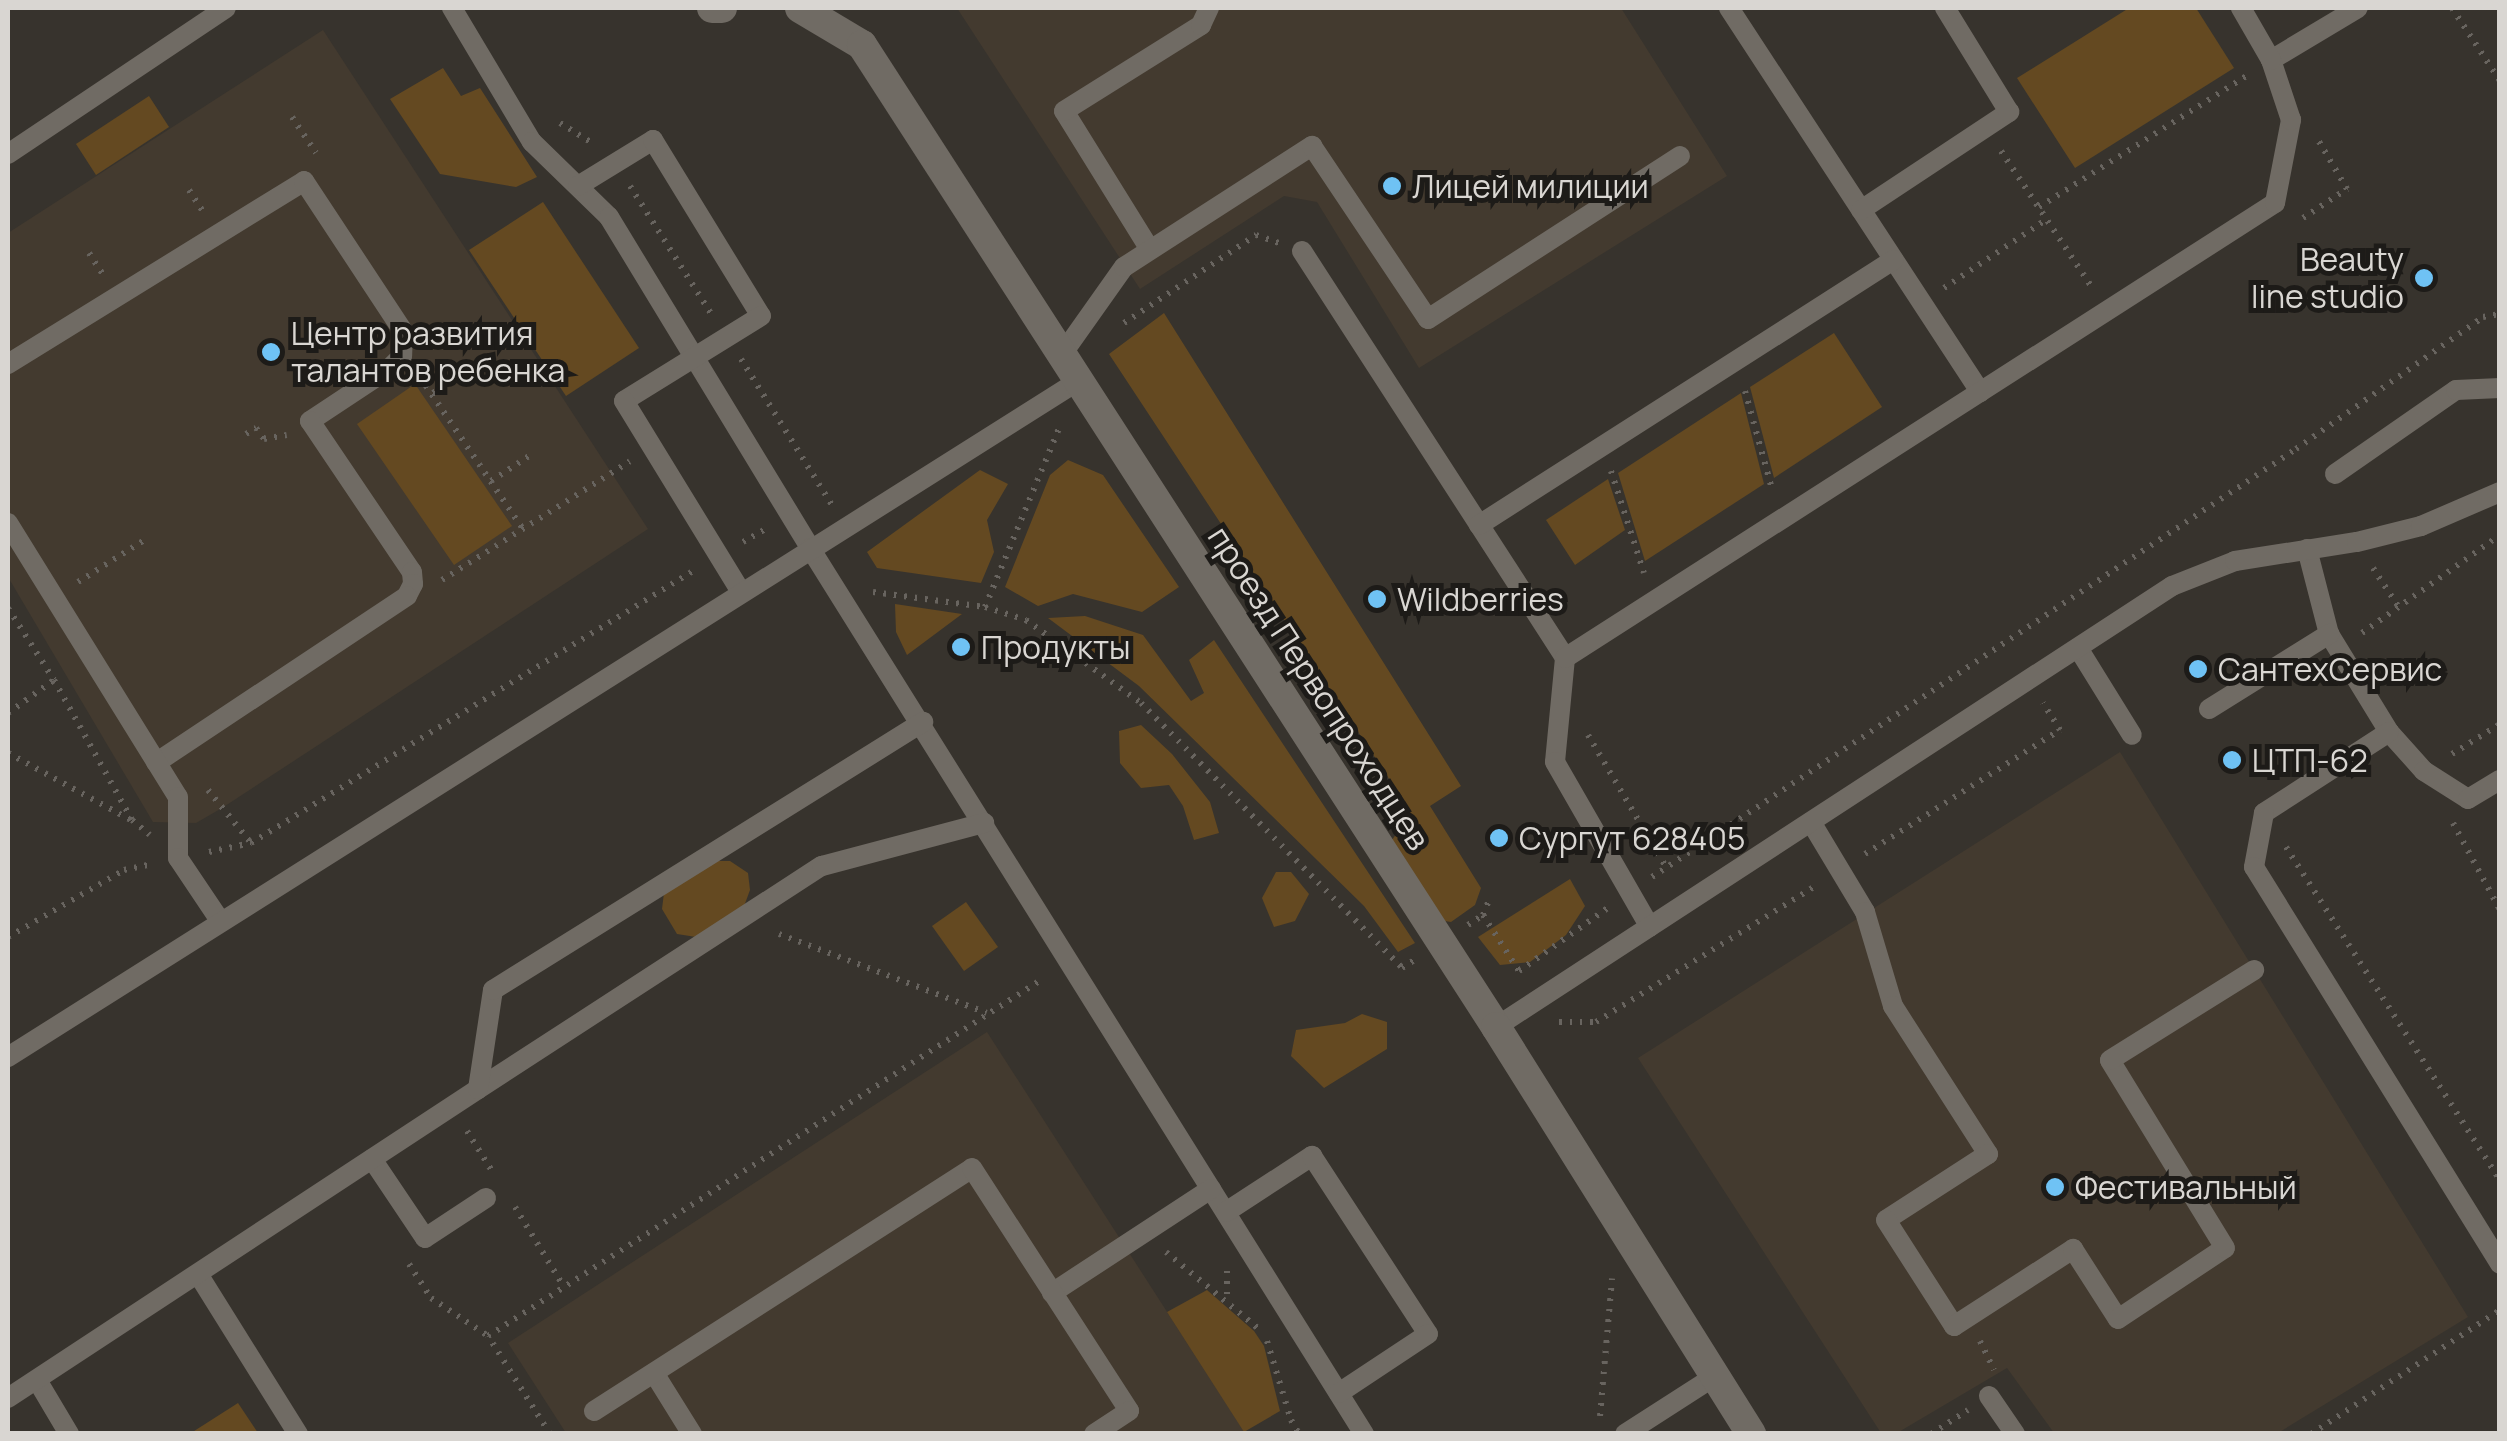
<!DOCTYPE html>
<html>
<head>
<meta charset="utf-8">
<style>
	body { margin:0 }
	#map { position:relative; width:2507px; height:1441px; overflow:hidden; background:#37332d; font-family:Manrope,sans-serif }
	div>[style] { position:absolute }
	[style*='--x'] { left:calc(var(--x)*1px); top:calc(var(--y)*1px); width:calc(var(--w)*1px); rotate:calc(var(--a)*1deg) }
	.built>* { inset:0; background:#433a2f }
	.green>* { inset:0; background:#644921 }
	.path>* { height:6px; margin-top:-3px; transform-origin:0; background:repeating-linear-gradient(90deg,#68645f 0 2.5px,transparent 0 10.5px) }
	.lane>* { height:20px; margin:-10px; padding:0 10px; transform-origin:10px; border-radius:10px; background:#706b64 }
	.street>* { height:30px; margin:-15px; padding:0 15px; transform-origin:15px; border-radius:15px; background:#706b64 }
	.dots>* { width:28px; height:28px; translate:-50% -50%; box-sizing:border-box; border:5px solid #1d1b18; border-radius:50% }
	span { translate:-50% -50%; white-space:nowrap; text-align:center; line-height:1.15; -webkit-text-stroke:10px #1d1b18; paint-order:stroke }
	.poi-label { font-size:32px; color:#d9d6d2 }
	.left { translate:0 -50%; text-align:left }
	.right { translate:-100% -50%; text-align:right }
	.street-label { font-size:32px; color:#d9d6d2 }
	.frame { position:absolute; inset:0; border:10px solid #d9d6d2; pointer-events:none }
</style>
</head>
<body>
<div id="map">
	<div class="built">
		<div style="clip-path:polygon(957px 8px,1621px 8px,1727px 176px,1419px 368px,1317px 202px,1284px 196px,1140px 289px)"></div>
		<div style="clip-path:polygon(323px 30px,648px 529px,222px 808px,196px 823px,153px 822px,8px 577px,8px 233px)"></div>
		<div style="clip-path:polygon(2120px 752px,2468px 1317px,2278px 1433px,2054px 1433px,2007px 1368px,1897px 1433px,1881px 1433px,1638px 1058px)"></div>
		<div style="clip-path:polygon(987px 1032px,1245px 1433px,566px 1433px,508px 1343px)"></div>
	</div>
	<div class="green">
		<div style="clip-path:polygon(2129px 8px,2196px 8px,2234px 68px,2075px 168px,2017px 78px)"></div>
		<div style="clip-path:polygon(443px 68px,461px 96px,480px 88px,537px 177px,516px 187px,440px 174px,390px 99px)"></div>
		<div style="clip-path:polygon(149px 96px,169px 127px,96px 175px,76px 144px)"></div>
		<div style="clip-path:polygon(543px 202px,639px 348px,566px 396px,469px 250px)"></div>
		<div style="clip-path:polygon(1164px 313px,1461px 786px,1430px 806px,1481px 888px,1475px 905px,1451px 922px,1431px 919px,1387px 847px,1399px 830px,1405px 803px,1109px 354px)"></div>
		<div style="clip-path:polygon(1834px 333px,1882px 407px,1774px 478px,1750px 387px)"></div>
		<div style="clip-path:polygon(415px 384px,512px 526px,454px 565px,357px 424px)"></div>
		<div style="clip-path:polygon(1741px 393px,1764px 484px,1645px 561px,1618px 473px)"></div>
		<div style="clip-path:polygon(1068px 460px,1103px 475px,1179px 587px,1142px 612px,1073px 594px,1038px 606px,1005px 587px,1050px 475px)"></div>
		<div style="clip-path:polygon(980px 470px,1008px 484px,987px 520px,994px 552px,981px 583px,877px 568px,867px 552px)"></div>
		<div style="clip-path:polygon(1608px 479px,1625px 530px,1575px 565px,1546px 520px)"></div>
		<div style="clip-path:polygon(895px 604px,962px 614px,907px 655px,896px 632px)"></div>
		<div style="clip-path:polygon(1085px 616px,1143px 635px,1191px 701px,1204px 693px,1189px 660px,1214px 640px,1415px 943px,1398px 952px,1364px 906px,1139px 686px,1048px 618px)"></div>
		<div style="clip-path:polygon(1141px 725px,1172px 754px,1210px 802px,1219px 833px,1194px 840px,1183px 806px,1169px 785px,1141px 788px,1120px 763px,1119px 731px)"></div>
		<div style="clip-path:polygon(713px 861px,730px 861px,748px 873px,750px 890px,743px 909px,696px 937px,677px 934px,662px 909px,664px 893px)"></div>
		<div style="clip-path:polygon(1276px 872px,1291px 872px,1309px 894px,1295px 921px,1274px 927px,1262px 898px)"></div>
		<div style="clip-path:polygon(1570px 879px,1585px 906px,1566px 935px,1530px 962px,1500px 965px,1478px 937px)"></div>
		<div style="clip-path:polygon(966px 902px,998px 947px,964px 971px,932px 926px)"></div>
		<div style="clip-path:polygon(1362px 1014px,1387px 1022px,1387px 1049px,1324px 1088px,1291px 1056px,1296px 1030px,1345px 1023px)"></div>
		<div style="clip-path:polygon(1207px 1290px,1254px 1331px,1264px 1346px,1280px 1411px,1244px 1432px,1167px 1312px)"></div>
		<div style="clip-path:polygon(238px 1403px,258px 1433px,191px 1433px)"></div>
	</div>
	<div class="path">
		<div style="--x:2452;--y:8;--w:87;--a:56.7"></div>
		<div style="--x:292;--y:117;--w:43;--a:56.3"></div>
		<div style="--x:560;--y:123;--w:36;--a:32"></div>
		<div style="--x:2001;--y:151;--w:162;--a:56.3"></div>
		<div style="--x:630;--y:186;--w:153;--a:57.6"></div>
		<div style="--x:189;--y:190;--w:24;--a:57"></div>
		<div style="--x:2039;--y:207;--w:249;--a:-32.3"></div>
		<div style="--x:2303;--y:218;--w:53;--a:-33.4"></div>
		<div style="--x:2347;--y:189;--w:59;--a:-120.5"></div>
		<div style="--x:89;--y:253;--w:24;--a:57"></div>
		<div style="--x:1944;--y:288;--w:124;--a:-33.8"></div>
		<div style="--x:1124;--y:323;--w:159;--a:-33.7"></div>
		<div style="--x:1256;--y:235;--w:24;--a:19"></div>
		<div style="--x:741;--y:359;--w:172;--a:58.1"></div>
		<div style="--x:420;--y:377;--w:184;--a:55.9"></div>
		<div style="--x:1745;--y:391;--w:102;--a:74.6"></div>
		<div style="--x:433;--y:393;--w:41;--a:-34.1"></div>
		<div style="--x:246;--y:434;--w:12;--a:-31"></div>
		<div style="--x:256;--y:428;--w:14;--a:54"></div>
		<div style="--x:264;--y:439;--w:23;--a:-10"></div>
		<div style="--x:1611;--y:471;--w:107;--a:72.1"></div>
		<div style="--x:491;--y:481;--w:45;--a:-33.3"></div>
		<div style="--x:743;--y:542;--w:28;--a:-30"></div>
		<div style="--x:2373;--y:568;--w:45;--a:56.7"></div>
		<div style="--x:442;--y:580;--w:222;--a:-32.3"></div>
		<div style="--x:78;--y:582;--w:80;--a:-32.3"></div>
		<div style="--x:873;--y:592;--w:113;--a:7.6"></div>
		<div style="--x:985;--y:607;--w:43;--a:17.6"></div>
		<div style="--x:1026;--y:620;--w:142;--a:35.8"></div>
		<div style="--x:1141;--y:703;--w:372;--a:45.4"></div>
		<div style="--x:1402;--y:968;--w:17;--a:-33"></div>
		<div style="--x:985;--y:607;--w:194;--a:-67.5"></div>
		<div style="--x:8;--y:608;--w:85;--a:57.4"></div>
		<div style="--x:54;--y:680;--w:160;--a:60.9"></div>
		<div style="--x:132;--y:820;--w:23;--a:40"></div>
		<div style="--x:2362;--y:633;--w:169;--a:-35.4"></div>
		<div style="--x:8;--y:713;--w:57;--a:-35.7"></div>
		<div style="--x:1588;--y:735;--w:153;--a:59.4"></div>
		<div style="--x:8;--y:753;--w:140;--a:28.6"></div>
		<div style="--x:2452;--y:754;--w:57;--a:-32"></div>
		<div style="--x:208;--y:790;--w:68;--a:50.9"></div>
		<div style="--x:2453;--y:823;--w:99;--a:61.6"></div>
		<div style="--x:2286;--y:847;--w:396;--a:57.3"></div>
		<div style="--x:209;--y:852;--w:43;--a:-12.1"></div>
		<div style="--x:251;--y:843;--w:519;--a:-31.61"></div>
		<div style="--x:1865;--y:854;--w:231;--a:-32.5"></div>
		<div style="--x:2060;--y:730;--w:32;--a:-122"></div>
		<div style="--x:1652;--y:877;--w:773;--a:-33.61"></div>
		<div style="--x:2296;--y:449;--w:229;--a:-35.2"></div>
		<div style="--x:2483;--y:317;--w:17;--a:-10"></div>
		<div style="--x:1483;--y:915;--w:67;--a:57.3"></div>
		<div style="--x:1468;--y:925;--w:18;--a:-34"></div>
		<div style="--x:1483;--y:915;--w:16;--a:-68"></div>
		<div style="--x:779;--y:934;--w:222;--a:20.8"></div>
		<div style="--x:8;--y:937;--w:134;--a:-30"></div>
		<div style="--x:124;--y:870;--w:30;--a:-12"></div>
		<div style="--x:1519;--y:971;--w:110;--a:-35.4"></div>
		<div style="--x:1559;--y:1022;--w:37;--a:0"></div>
		<div style="--x:1596;--y:1022;--w:260;--a:-31.8"></div>
		<div style="--x:467;--y:1131;--w:47;--a:58"></div>
		<div style="--x:515;--y:1207;--w:94;--a:58.5"></div>
		<div style="--x:1166;--y:1252;--w:122;--a:39.7"></div>
		<div style="--x:409;--y:1264;--w:40;--a:57.1"></div>
		<div style="--x:431;--y:1298;--w:69;--a:33.7"></div>
		<div style="--x:1227;--y:1271;--w:27;--a:90"></div>
		<div style="--x:1267;--y:1341;--w:83;--a:73.1"></div>
		<div style="--x:1291;--y:1420;--w:16;--a:60"></div>
		<div style="--x:1980;--y:1341;--w:32;--a:64"></div>
		<div style="--x:1600;--y:1416;--w:138;--a:-85"></div>
		<div style="--x:550;--y:1434;--w:116;--a:-122.3"></div>
		<div style="--x:488;--y:1336;--w:661;--a:-32.78"></div>
		<div style="--x:1931;--y:1434;--w:44;--a:-33"></div>
		<div style="--x:2311;--y:1434;--w:226;--a:-33.3"></div>
	</div>
	<div class="lane">
		<div style="--x:452;--y:8;--w:156;--a:59.2"></div>
		<div style="--x:532;--y:142;--w:107;--a:44.2"></div>
		<div style="--x:609;--y:217;--w:387;--a:58.7"></div>
		<div style="--x:810;--y:548;--w:1045;--a:57.98"></div>
		<div style="--x:1729;--y:8;--w:459;--a:56.8"></div>
		<div style="--x:2271;--y:60;--w:101;--a:-30.9"></div>
		<div style="--x:8;--y:154;--w:262;--a:-33.8"></div>
		<div style="--x:578;--y:186;--w:88;--a:-31.5"></div>
		<div style="--x:653;--y:140;--w:206;--a:58.5"></div>
		<div style="--x:761;--y:316;--w:161;--a:148.2"></div>
		<div style="--x:624;--y:401;--w:224;--a:58.5"></div>
		<div style="--x:1861;--y:210;--w:178;--a:-33.5"></div>
		<div style="--x:2009;--y:112;--w:122;--a:-121.6"></div>
		<div style="--x:1149;--y:248;--w:161;--a:-121.8"></div>
		<div style="--x:1064;--y:111;--w:162;--a:-32.1"></div>
		<div style="--x:1201;--y:25;--w:19;--a:-65"></div>
		<div style="--x:1302;--y:251;--w:485;--a:57.1"></div>
		<div style="--x:1565;--y:658;--w:104;--a:95.5"></div>
		<div style="--x:1555;--y:762;--w:190;--a:60.1"></div>
		<div style="--x:1063;--y:353;--w:105;--a:-54.7"></div>
		<div style="--x:1124;--y:267;--w:224;--a:-32.8"></div>
		<div style="--x:1312;--y:146;--w:208;--a:56.2"></div>
		<div style="--x:1428;--y:319;--w:300;--a:-32.9"></div>
		<div style="--x:8;--y:364;--w:348;--a:-31.7"></div>
		<div style="--x:304;--y:181;--w:180;--a:56.6"></div>
		<div style="--x:403;--y:331;--w:25;--a:92"></div>
		<div style="--x:402;--y:356;--w:17;--a:135"></div>
		<div style="--x:390;--y:368;--w:96;--a:146.5"></div>
		<div style="--x:310;--y:421;--w:182;--a:56"></div>
		<div style="--x:412;--y:572;--w:12;--a:85"></div>
		<div style="--x:413;--y:584;--w:13;--a:117"></div>
		<div style="--x:407;--y:596;--w:301;--a:146.4"></div>
		<div style="--x:2335;--y:474;--w:147;--a:-34.8"></div>
		<div style="--x:2456;--y:390;--w:44;--a:-2.6"></div>
		<div style="--x:8;--y:523;--w:322;--a:58.2"></div>
		<div style="--x:178;--y:797;--w:61;--a:90"></div>
		<div style="--x:178;--y:858;--w:73;--a:56.1"></div>
		<div style="--x:1479;--y:525;--w:492;--a:-32.6"></div>
		<div style="--x:2307;--y:549;--w:88;--a:75.5"></div>
		<div style="--x:2329;--y:634;--w:115;--a:58.5"></div>
		<div style="--x:2389;--y:732;--w:52;--a:48.1"></div>
		<div style="--x:2424;--y:771;--w:52;--a:32.5"></div>
		<div style="--x:2468;--y:799;--w:37;--a:-31"></div>
		<div style="--x:2078;--y:648;--w:102;--a:58.2"></div>
		<div style="--x:1565;--y:658;--w:843;--a:-32.65"></div>
		<div style="--x:2275;--y:203;--w:85;--a:-79.1"></div>
		<div style="--x:2291;--y:120;--w:63;--a:-108.4"></div>
		<div style="--x:2271;--y:60;--w:60;--a:-120"></div>
		<div style="--x:2209;--y:709;--w:142;--a:-32"></div>
		<div style="--x:2389;--y:732;--w:149;--a:147.1"></div>
		<div style="--x:2264;--y:813;--w:55;--a:100.5"></div>
		<div style="--x:2254;--y:867;--w:467;--a:58.2"></div>
		<div style="--x:1811;--y:822;--w:105;--a:59"></div>
		<div style="--x:1865;--y:912;--w:98;--a:73.4"></div>
		<div style="--x:1893;--y:1006;--w:176;--a:57.3"></div>
		<div style="--x:1988;--y:1154;--w:121;--a:147.1"></div>
		<div style="--x:1886;--y:1220;--w:126;--a:57.3"></div>
		<div style="--x:1954;--y:1326;--w:142;--a:-32.9"></div>
		<div style="--x:2073;--y:1249;--w:83;--a:57.3"></div>
		<div style="--x:2118;--y:1319;--w:128;--a:-33.6"></div>
		<div style="--x:2225;--y:1248;--w:220;--a:-121.5"></div>
		<div style="--x:2110;--y:1060;--w:170;--a:-32"></div>
		<div style="--x:1496;--y:1027;--w:807;--a:-33.12"></div>
		<div style="--x:2172;--y:586;--w:68;--a:-21.6"></div>
		<div style="--x:2235;--y:561;--w:123;--a:-8.9"></div>
		<div style="--x:2357;--y:542;--w:66;--a:-14"></div>
		<div style="--x:2421;--y:526;--w:86;--a:-23.3"></div>
		<div style="--x:8;--y:1057;--w:1266;--a:-32.28"></div>
		<div style="--x:478;--y:1089;--w:410;--a:-33"></div>
		<div style="--x:822;--y:866;--w:168;--a:-14.9"></div>
		<div style="--x:372;--y:1159;--w:95;--a:56.1"></div>
		<div style="--x:425;--y:1238;--w:73;--a:-33.3"></div>
		<div style="--x:1226;--y:1212;--w:103;--a:-33.1"></div>
		<div style="--x:1312;--y:1156;--w:212;--a:56.9"></div>
		<div style="--x:1428;--y:1334;--w:107;--a:146.5"></div>
		<div style="--x:198;--y:1274;--w:189;--a:58"></div>
		<div style="--x:1052;--y:1293;--w:190;--a:-33.2"></div>
		<div style="--x:654;--y:1373;--w:72;--a:58.1"></div>
		<div style="--x:37;--y:1380;--w:63;--a:59.3"></div>
		<div style="--x:1989;--y:1396;--w:46;--a:55.6"></div>
		<div style="--x:8;--y:1398;--w:562;--a:-33.32"></div>
		<div style="--x:478;--y:1089;--w:100;--a:-81.4"></div>
		<div style="--x:493;--y:990;--w:507;--a:-31.93"></div>
		<div style="--x:594;--y:1411;--w:449;--a:-32.7"></div>
		<div style="--x:972;--y:1168;--w:289;--a:57.1"></div>
		<div style="--x:1129;--y:1411;--w:42;--a:146.7"></div>
		<div style="--x:1625;--y:1434;--w:107;--a:-32.8"></div>
	</div>
	<div class="street">
		<div style="--x:712;--y:8;--w:10;--a:0"></div>
		<div style="--x:800;--y:8;--w:72;--a:30.8"></div>
		<div style="--x:862;--y:45;--w:1169;--a:57.15"></div>
		<div style="--x:1496;--y:1027;--w:480;--a:57.9"></div>
	</div>
	<div class="dots">
		<div style="left:1392px;top:186px;background:#6fc2f4"></div>
		<div style="left:2424px;top:278px;background:#6fc2f4"></div>
		<div style="left:271px;top:352px;background:#6fc2f4"></div>
		<div style="left:1377px;top:599px;background:#6fc2f4"></div>
		<div style="left:961px;top:647px;background:#6fc2f4"></div>
		<div style="left:2198px;top:669px;background:#6fc2f4"></div>
		<div style="left:2232px;top:760px;background:#6fc2f4"></div>
		<div style="left:1499px;top:838px;background:#6fc2f4"></div>
		<div style="left:2055px;top:1187px;background:#6fc2f4"></div>
	</div>
	<div class="poi-label">
		<span class="left" style="left:1412px;top:186px">Лицей милиции</span>
		<span class="right" style="left:2404px;top:278px">Beauty<br>line studio</span>
		<span class="left" style="left:291px;top:352px">Центр развития<br>талантов ребенка</span>
		<span class="left" style="left:1397px;top:599px">Wildberries</span>
		<span class="left" style="left:981px;top:647px">Продукты</span>
		<span class="left" style="left:2218px;top:669px">СантехСервис</span>
		<span class="left" style="left:2252px;top:760px">ЦТП-62</span>
		<span class="left" style="left:1519px;top:838px">Сургут 628405</span>
		<span class="left" style="left:2075px;top:1187px">Фестивальный</span>
	</div>
	<div class="street-label">
		<span style="left:1319px;top:688px;rotate:57deg">проезд Первопроходцев</span>
	</div>
	<div class="frame"></div>
</div>
</body>
</html>
